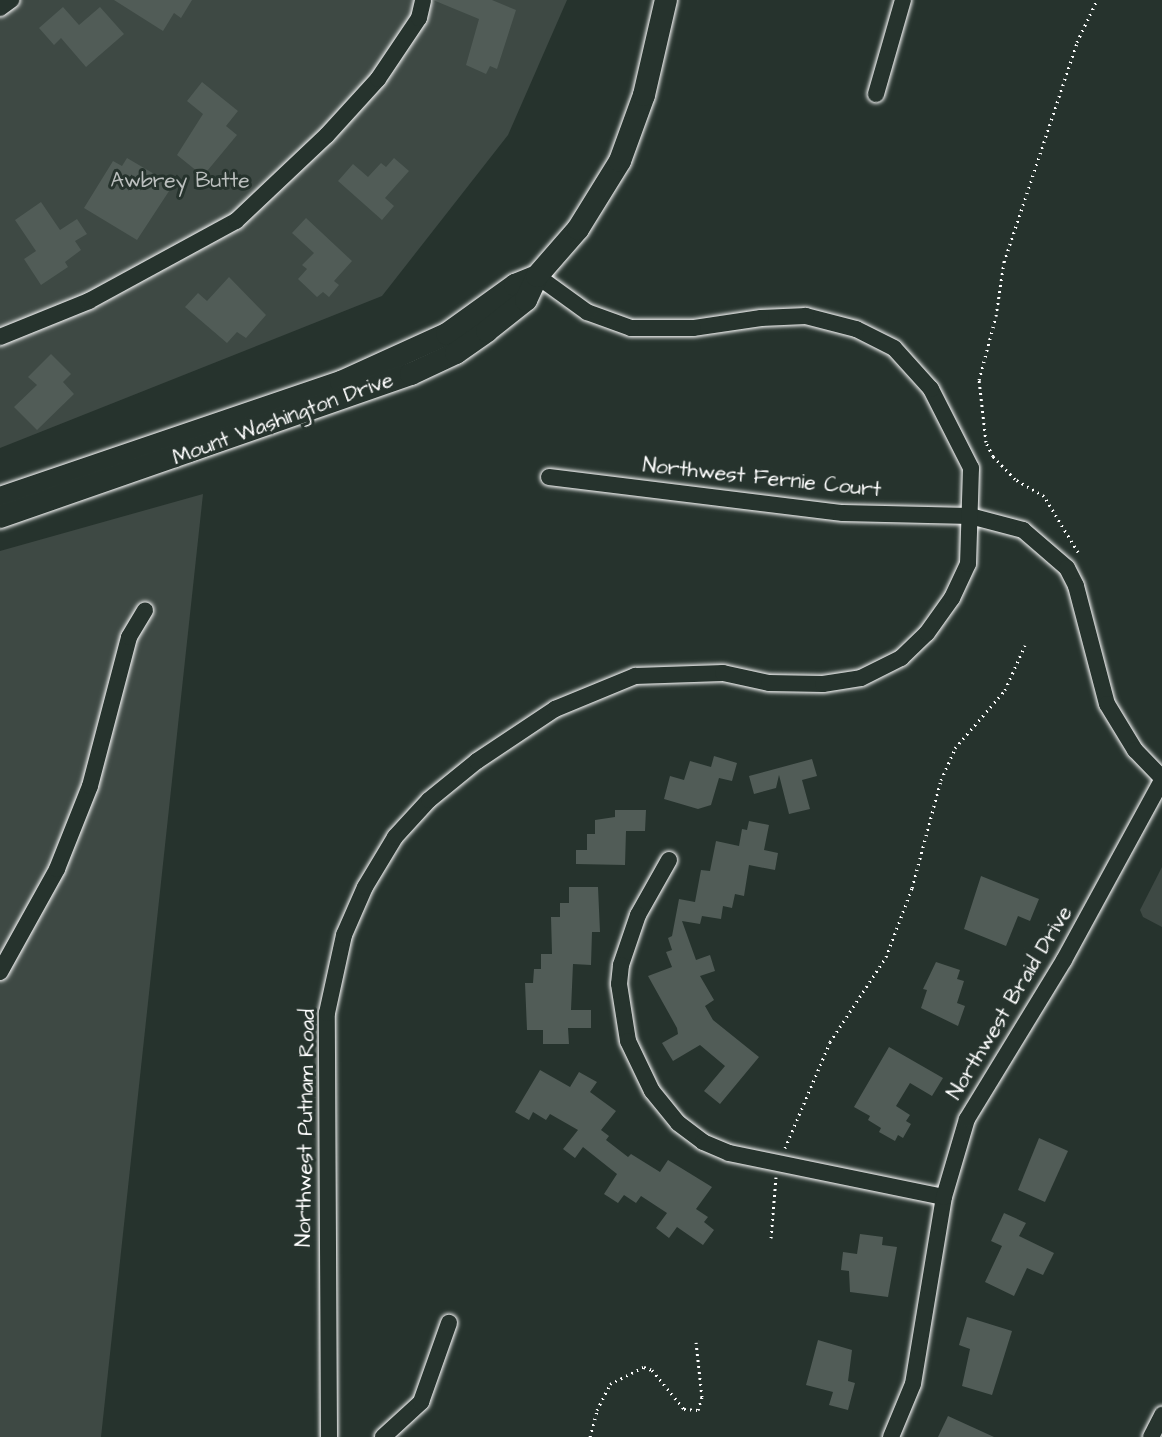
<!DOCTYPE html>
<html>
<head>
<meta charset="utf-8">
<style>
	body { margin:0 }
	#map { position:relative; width:1162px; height:1437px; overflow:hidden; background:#26332d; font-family:"Architects Daughter",sans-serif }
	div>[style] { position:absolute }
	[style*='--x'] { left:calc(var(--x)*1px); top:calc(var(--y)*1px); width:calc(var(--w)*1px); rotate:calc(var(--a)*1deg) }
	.green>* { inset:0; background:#3e4944 }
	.building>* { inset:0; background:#515c57 }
	.path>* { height:3px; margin-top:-1.5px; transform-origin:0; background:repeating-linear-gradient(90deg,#fff 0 1.5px,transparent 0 6px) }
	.roads { filter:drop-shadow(0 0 2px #fff) drop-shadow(0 0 2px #fff) }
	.street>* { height:16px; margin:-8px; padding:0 8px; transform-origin:8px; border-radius:8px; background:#26332d }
	.secondary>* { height:22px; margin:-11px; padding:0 11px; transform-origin:11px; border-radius:11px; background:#26332d }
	span { translate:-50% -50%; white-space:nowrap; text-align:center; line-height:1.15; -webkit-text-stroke:6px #26332d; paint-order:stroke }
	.park-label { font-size:21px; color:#bbbfbe }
	.street-label { font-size:21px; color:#fff }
</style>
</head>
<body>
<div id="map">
	<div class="green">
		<div style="clip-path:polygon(0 0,567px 0,508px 135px,382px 296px,0 448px)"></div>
		<div style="clip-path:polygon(203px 494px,101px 1437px,0 1437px,0 551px)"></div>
		<div style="clip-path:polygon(1162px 867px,1162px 927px,1143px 917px,1140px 910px)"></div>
	</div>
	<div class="building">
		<div style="clip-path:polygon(114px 0,192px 0,181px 18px,174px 13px,163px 31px)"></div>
		<div style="clip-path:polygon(433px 0,492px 0,516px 10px,497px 69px,490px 66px,486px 74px,466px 65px,479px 19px)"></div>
		<div style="clip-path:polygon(63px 7px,79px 25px,100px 7px,124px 34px,86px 67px,61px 38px,54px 45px,39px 28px)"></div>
		<div style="clip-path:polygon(202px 82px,238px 111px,226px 126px,237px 135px,203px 176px,177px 155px,203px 114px,187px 101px)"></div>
		<div style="clip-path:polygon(127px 158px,173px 185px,137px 240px,84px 208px,113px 161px,122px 166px)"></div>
		<div style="clip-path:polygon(394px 158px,409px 171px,385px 198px,394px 206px,382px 220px,338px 181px,353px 164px,368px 177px,381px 163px,386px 167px)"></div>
		<div style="clip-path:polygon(41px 202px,60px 230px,77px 219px,87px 234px,75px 241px,81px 250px,65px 262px,68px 267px,41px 285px,24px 259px,36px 251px,15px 220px)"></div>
		<div style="clip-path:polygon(306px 218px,352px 261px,334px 281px,339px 285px,329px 297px,323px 292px,317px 297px,298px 279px,307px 269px,302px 265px,314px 253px,292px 233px)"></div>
		<div style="clip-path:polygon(229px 277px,266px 315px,246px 338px,237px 332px,227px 343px,185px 307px,198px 293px,207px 301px)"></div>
		<div style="clip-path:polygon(51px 354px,71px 374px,63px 382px,74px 394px,37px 430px,14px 407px,37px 385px,28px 377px)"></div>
		<div style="clip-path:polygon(714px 756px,737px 763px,732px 781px,719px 778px,711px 805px,698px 809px,664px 799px,670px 776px,684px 780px,690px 761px,711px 767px)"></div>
		<div style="clip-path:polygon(812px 759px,817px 776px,802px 780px,810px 809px,789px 814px,779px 775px,776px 788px,754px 794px,749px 776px)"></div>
		<div style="clip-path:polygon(615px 810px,646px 810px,645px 831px,626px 831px,625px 865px,576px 864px,576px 850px,587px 850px,587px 834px,595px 834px,595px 820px,615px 817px)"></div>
		<div style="clip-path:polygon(749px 821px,769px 825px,764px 850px,778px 853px,775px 870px,749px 865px,744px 896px,735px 894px,732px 908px,723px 906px,721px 919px,702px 916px,700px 924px,682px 921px,696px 960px,710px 955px,715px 971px,700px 976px,714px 1000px,705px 1006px,713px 1020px,759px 1057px,720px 1104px,704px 1091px,725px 1066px,700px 1045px,673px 1061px,662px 1043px,678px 1034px,677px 1028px,648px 976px,672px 967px,666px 952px,672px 950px,668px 938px,672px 936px,679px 899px,695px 902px,701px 870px,710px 871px,716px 841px,739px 846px,742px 829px,747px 830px)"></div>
		<div style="clip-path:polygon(981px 876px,1039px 899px,1030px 921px,1018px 916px,1006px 946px,964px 929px)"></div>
		<div style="clip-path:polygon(569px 887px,598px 887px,600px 932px,592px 932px,591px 965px,573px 964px,571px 1010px,591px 1010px,591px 1028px,568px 1028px,569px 1044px,543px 1044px,543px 1030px,527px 1030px,525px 983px,533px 983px,534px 969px,541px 969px,541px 954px,552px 954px,551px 917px,560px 917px,560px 903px,569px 903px)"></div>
		<div style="clip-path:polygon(936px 962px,960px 970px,957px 979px,964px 981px,957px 1003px,965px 1006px,958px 1026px,921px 1008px,927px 990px,923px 989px)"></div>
		<div style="clip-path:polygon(889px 1047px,943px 1078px,932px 1096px,910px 1083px,896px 1106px,910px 1115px,906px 1121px,911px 1124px,903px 1138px,898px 1135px,895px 1141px,879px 1132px,881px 1128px,868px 1120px,870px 1116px,854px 1107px)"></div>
		<div style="clip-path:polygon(540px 1070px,570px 1087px,579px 1072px,597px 1082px,590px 1092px,616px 1111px,601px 1130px,609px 1136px,606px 1140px,628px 1157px,631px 1154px,660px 1172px,668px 1160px,712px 1187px,696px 1209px,708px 1217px,704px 1222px,714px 1230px,703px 1245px,677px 1227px,669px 1238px,656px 1228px,667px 1213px,641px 1196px,636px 1203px,624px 1195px,618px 1203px,604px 1194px,617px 1174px,583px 1147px,575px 1158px,563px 1149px,578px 1130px,550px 1114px,546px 1120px,533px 1112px,529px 1120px,515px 1112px)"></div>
		<div style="clip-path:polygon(1039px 1138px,1068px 1151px,1045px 1202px,1018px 1190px)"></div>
		<div style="clip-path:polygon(1004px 1213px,1026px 1223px,1019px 1236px,1054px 1253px,1043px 1275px,1027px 1268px,1014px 1296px,985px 1282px,1002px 1246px,991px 1241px)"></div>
		<div style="clip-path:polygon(860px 1234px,883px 1237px,882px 1245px,897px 1247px,888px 1297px,850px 1292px,849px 1271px,841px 1270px,843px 1252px,857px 1254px)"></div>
		<div style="clip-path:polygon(967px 1317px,1012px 1331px,992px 1395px,962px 1386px,970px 1349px,959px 1345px)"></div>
		<div style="clip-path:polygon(818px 1340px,852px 1350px,848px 1381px,855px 1383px,848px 1410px,829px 1405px,833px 1392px,806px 1385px)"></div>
		<div style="clip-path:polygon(948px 1416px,994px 1437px,938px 1437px)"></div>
	</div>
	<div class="path">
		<div style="--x:1078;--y:552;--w:66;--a:-121.3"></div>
		<div style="--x:1044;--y:496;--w:34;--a:-150"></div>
		<div style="--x:1015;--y:479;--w:32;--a:-134"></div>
		<div style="--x:993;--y:456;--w:16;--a:-117"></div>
		<div style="--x:986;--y:442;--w:62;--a:-96.4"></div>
		<div style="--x:979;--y:380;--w:66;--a:-75.1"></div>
		<div style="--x:996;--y:316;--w:55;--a:-81.6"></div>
		<div style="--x:1004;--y:262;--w:232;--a:-71.6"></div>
		<div style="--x:1077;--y:42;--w:47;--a:-64.5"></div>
		<div style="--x:785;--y:1148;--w:115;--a:-67"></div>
		<div style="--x:830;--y:1042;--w:102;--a:-56.6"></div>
		<div style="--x:886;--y:957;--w:74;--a:-69.4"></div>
		<div style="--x:912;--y:888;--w:112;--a:-75"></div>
		<div style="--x:941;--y:780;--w:35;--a:-66"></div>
		<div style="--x:955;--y:748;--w:77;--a:-49.2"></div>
		<div style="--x:1005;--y:690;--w:49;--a:-66"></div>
		<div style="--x:771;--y:1238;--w:61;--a:-85.3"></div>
		<div style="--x:590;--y:1437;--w:28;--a:-75"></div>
		<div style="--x:597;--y:1410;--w:29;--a:-63"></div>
		<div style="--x:610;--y:1384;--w:38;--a:-27"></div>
		<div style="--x:644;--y:1367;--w:9;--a:21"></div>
		<div style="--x:652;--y:1370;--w:50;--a:50.6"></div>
		<div style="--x:684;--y:1409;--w:14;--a:4"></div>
		<div style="--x:698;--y:1410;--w:14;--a:-73"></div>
		<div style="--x:702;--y:1397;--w:55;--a:-96.2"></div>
	</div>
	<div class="roads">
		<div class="street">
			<div style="--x:0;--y:8;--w:14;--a:-36"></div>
			<div style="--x:876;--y:94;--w:98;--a:-74"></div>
			<div style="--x:0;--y:337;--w:96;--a:-22"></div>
			<div style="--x:89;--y:301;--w:167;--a:-28.6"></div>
			<div style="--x:236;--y:221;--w:125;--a:-43.4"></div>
			<div style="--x:327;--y:135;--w:76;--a:-47.7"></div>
			<div style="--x:378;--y:79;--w:73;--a:-56.1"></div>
			<div style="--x:419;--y:18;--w:18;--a:-77"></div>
			<div style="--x:549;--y:477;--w:296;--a:7"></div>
			<div style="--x:843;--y:513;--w:127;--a:1.4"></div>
			<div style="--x:970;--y:516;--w:55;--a:14.8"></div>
			<div style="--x:1023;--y:530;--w:58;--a:40.8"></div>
			<div style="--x:1067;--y:568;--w:20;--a:63"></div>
			<div style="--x:1076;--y:586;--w:122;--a:75.3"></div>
			<div style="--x:1107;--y:704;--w:54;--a:58.7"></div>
			<div style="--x:1135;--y:750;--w:39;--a:46"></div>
			<div style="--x:669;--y:860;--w:63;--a:119.4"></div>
			<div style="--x:638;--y:915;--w:53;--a:108.8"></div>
			<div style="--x:621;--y:965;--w:19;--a:96"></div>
			<div style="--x:619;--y:984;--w:58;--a:81"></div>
			<div style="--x:628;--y:1041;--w:55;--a:64.4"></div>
			<div style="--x:652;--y:1091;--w:41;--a:50.9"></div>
			<div style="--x:678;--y:1123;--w:31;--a:37"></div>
			<div style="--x:703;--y:1142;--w:28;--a:23"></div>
			<div style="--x:729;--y:1153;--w:219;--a:11.6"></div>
			<div style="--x:0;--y:972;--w:118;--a:-61"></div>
			<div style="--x:57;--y:869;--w:89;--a:-68.3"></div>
			<div style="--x:90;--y:786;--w:154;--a:-75.3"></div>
			<div style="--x:129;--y:637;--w:31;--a:-59"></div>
			<div style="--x:329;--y:1437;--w:424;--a:-90.3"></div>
			<div style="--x:327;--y:1013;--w:80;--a:-77.7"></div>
			<div style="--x:344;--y:935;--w:52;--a:-66.4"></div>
			<div style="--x:365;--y:887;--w:58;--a:-59"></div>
			<div style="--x:395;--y:837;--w:50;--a:-47.4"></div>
			<div style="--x:429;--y:800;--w:62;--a:-39.1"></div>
			<div style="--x:477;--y:761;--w:94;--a:-33.7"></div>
			<div style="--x:555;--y:709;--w:87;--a:-22.4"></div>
			<div style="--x:635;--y:676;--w:88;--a:-2"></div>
			<div style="--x:723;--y:673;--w:47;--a:12.3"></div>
			<div style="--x:769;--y:683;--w:54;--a:1.1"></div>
			<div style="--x:823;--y:684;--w:38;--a:-9"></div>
			<div style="--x:861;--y:678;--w:45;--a:-26.6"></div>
			<div style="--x:901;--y:658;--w:36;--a:-44"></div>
			<div style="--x:927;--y:633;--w:43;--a:-54.5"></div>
			<div style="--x:952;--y:598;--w:38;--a:-65"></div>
			<div style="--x:968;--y:564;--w:96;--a:-88.2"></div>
			<div style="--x:971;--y:468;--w:89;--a:-116.9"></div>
			<div style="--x:931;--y:389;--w:55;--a:-132.1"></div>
			<div style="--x:894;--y:348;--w:42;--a:-153.4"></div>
			<div style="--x:856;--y:329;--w:52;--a:-165.4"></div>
			<div style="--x:806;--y:316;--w:45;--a:177.5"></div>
			<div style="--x:761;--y:318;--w:69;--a:171.6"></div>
			<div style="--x:693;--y:328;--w:62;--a:180"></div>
			<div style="--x:631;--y:328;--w:47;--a:-160"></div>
			<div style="--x:587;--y:312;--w:62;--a:-144.2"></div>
			<div style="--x:383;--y:1437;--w:52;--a:-42.6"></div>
			<div style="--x:421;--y:1402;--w:84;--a:-70.5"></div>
			<div style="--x:891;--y:1437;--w:57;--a:-67.5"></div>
			<div style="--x:913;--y:1384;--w:190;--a:-80.6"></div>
			<div style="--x:944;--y:1197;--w:81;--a:-73.6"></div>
			<div style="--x:967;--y:1119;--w:186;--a:-58.6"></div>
			<div style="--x:1064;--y:960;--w:205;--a:-61.4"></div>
			<div style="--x:1151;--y:1437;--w:25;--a:-63"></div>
		</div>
		<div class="secondary">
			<div style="--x:0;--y:498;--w:360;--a:-18.8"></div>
			<div style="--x:341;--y:382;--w:116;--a:-24.4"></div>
			<div style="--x:447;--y:334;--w:84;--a:-35.8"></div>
			<div style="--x:515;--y:285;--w:24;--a:-22"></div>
			<div style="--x:0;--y:517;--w:435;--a:-19.2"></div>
			<div style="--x:411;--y:374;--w:50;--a:-25"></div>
			<div style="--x:456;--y:353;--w:38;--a:-35"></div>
			<div style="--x:487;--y:331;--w:50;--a:-38.5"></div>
			<div style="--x:526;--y:300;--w:26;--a:-65"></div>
			<div style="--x:537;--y:276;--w:62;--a:-48.9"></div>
			<div style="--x:578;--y:229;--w:80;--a:-58.3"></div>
			<div style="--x:620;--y:161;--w:70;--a:-70"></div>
			<div style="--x:644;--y:95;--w:98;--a:-77"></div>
		</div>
	</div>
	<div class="park-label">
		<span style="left:180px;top:181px">Awbrey Butte</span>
	</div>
	<div class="street-label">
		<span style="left:283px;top:419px;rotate:-20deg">Mount Washington Drive</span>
		<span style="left:762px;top:478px;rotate:6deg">Northwest Fernie Court</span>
		<span style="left:1010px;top:1003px;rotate:-59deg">Northwest Braid Drive</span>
		<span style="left:306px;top:1128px;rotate:-89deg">Northwest Putnam Road</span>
	</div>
</div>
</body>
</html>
